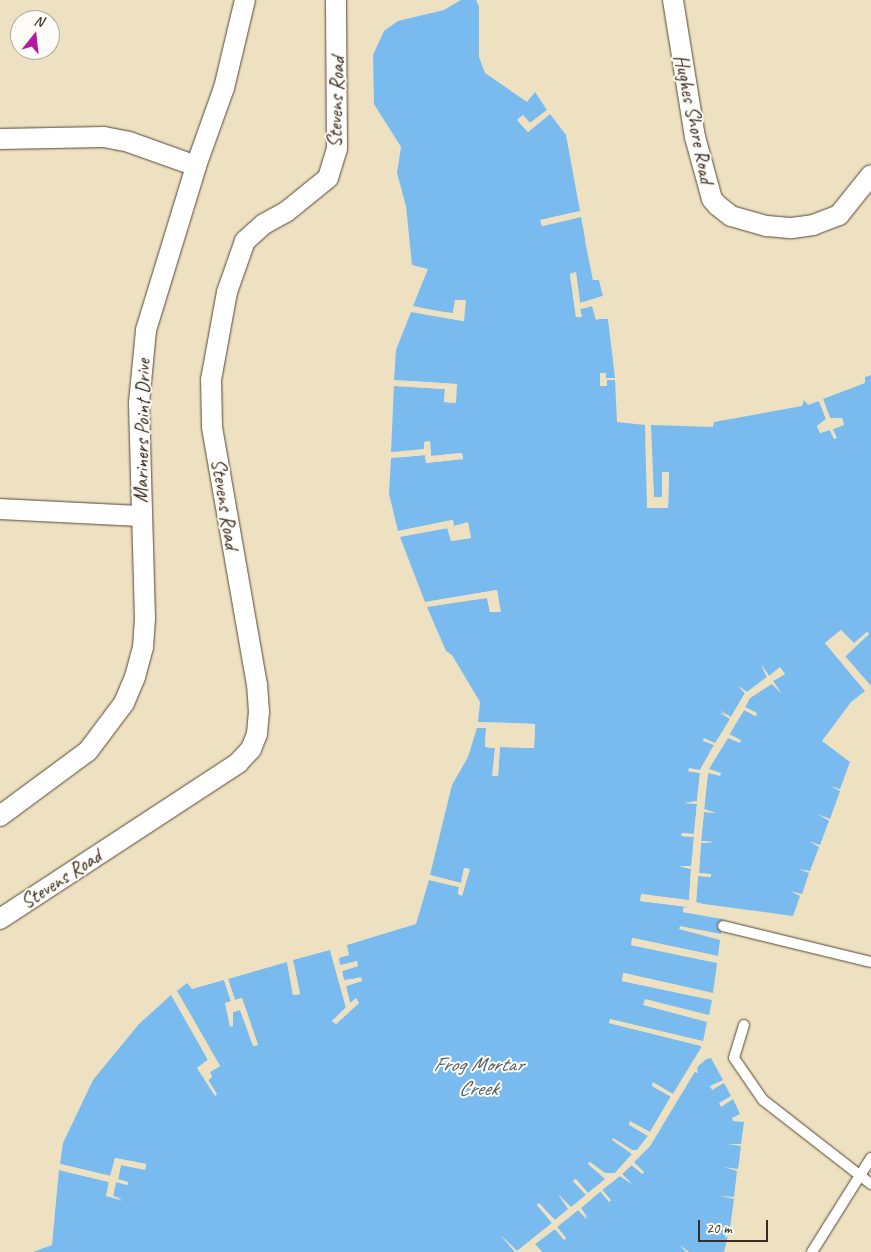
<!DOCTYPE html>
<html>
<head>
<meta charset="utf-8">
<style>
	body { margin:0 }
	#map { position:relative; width:871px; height:1252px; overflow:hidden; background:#ede1c1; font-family:Caveat,sans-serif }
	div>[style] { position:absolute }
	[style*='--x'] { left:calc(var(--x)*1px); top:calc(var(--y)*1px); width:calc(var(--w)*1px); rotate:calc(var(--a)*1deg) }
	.water>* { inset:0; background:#79bbee }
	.pier>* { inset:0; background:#ede1c1 }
	.roads { filter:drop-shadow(0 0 1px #564536) drop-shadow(0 0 1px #564536) }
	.service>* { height:10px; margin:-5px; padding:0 5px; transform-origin:5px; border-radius:5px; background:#fff }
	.minor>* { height:20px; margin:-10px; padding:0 10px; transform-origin:10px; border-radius:10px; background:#fff }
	span { translate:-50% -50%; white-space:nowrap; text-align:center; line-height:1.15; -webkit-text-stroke:4px #fdfcf7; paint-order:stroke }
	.street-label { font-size:20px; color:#3b2a1e }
	.water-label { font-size:21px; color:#515d67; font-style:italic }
	.north { position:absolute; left:10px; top:10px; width:50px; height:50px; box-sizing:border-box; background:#fdfcf7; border:1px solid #afa8a0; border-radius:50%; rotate:16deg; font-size:14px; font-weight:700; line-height:20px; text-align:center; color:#3b2a1e }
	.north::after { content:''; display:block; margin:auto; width:18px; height:22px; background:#b5179e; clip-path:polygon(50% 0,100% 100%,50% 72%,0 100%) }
	.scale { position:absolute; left:698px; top:1220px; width:70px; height:22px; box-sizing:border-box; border:2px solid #3b2a1e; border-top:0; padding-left:6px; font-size:15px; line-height:18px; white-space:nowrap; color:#3b2a1e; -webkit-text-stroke:4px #fdfcf7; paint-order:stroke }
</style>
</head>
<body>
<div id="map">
	<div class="water">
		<div style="clip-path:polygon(461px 0,476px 0,479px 6px,479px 57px,485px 73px,527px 102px,535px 92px,547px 110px,530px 123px,523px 115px,517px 120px,528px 132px,550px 114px,566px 135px,580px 211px,541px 220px,542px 226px,581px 217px,593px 280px,599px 280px,603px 296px,580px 303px,576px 273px,570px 274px,576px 317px,582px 317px,580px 309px,593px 306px,596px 319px,608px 319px,615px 378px,606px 378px,606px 373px,600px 373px,600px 386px,607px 386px,607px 380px,615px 380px,617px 422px,645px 425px,648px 508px,668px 508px,669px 472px,662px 472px,662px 497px,654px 498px,651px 425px,713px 427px,714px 422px,802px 406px,804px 400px,808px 405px,819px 401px,826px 419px,817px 426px,820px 433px,830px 430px,834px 439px,833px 429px,844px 425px,842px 418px,830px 418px,823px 399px,865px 383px,865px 377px,871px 375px,871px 686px,845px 656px,869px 634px,867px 632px,854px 644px,841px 630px,825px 643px,865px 691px,851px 702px,822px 741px,850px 762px,840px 789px,830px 786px,840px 791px,830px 819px,818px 814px,829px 821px,820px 845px,809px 841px,819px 847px,810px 871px,798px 869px,809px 873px,802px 894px,790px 891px,800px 896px,793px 916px,696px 903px,698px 876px,711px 877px,711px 874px,699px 873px,701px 843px,714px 842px,701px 841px,704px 812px,715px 813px,704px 810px,708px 772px,721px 773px,708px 770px,728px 737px,740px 742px,729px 735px,744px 710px,755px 716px,757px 713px,745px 707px,750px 698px,772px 683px,781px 693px,773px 681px,785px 674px,780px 668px,769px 676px,761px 665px,767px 677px,747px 692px,738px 686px,745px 693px,731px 717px,720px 710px,730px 719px,715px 744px,703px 739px,714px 745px,700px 770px,688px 771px,700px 773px,697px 801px,685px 803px,697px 804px,694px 834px,682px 833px,682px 836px,694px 837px,692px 867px,679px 866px,691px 869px,689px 901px,642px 894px,640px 901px,689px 907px,683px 912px,723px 919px,721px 934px,680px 926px,679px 929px,720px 940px,718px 956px,633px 938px,631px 945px,717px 963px,713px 993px,624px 973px,622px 981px,712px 1000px,709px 1015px,645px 999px,643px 1005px,707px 1022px,703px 1041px,610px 1019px,609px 1023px,702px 1046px,701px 1048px,673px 1094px,653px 1083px,652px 1086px,671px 1096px,650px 1132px,631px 1122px,629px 1125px,648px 1136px,637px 1150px,632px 1150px,613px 1138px,632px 1154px,615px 1173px,605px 1173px,590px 1162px,588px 1164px,606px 1179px,588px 1193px,576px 1179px,573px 1181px,586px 1195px,571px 1208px,558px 1194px,569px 1209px,554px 1221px,540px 1204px,537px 1205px,552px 1223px,517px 1251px,501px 1236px,515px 1252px,33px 1252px,52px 1245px,59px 1170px,109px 1182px,106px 1196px,124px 1199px,113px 1196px,116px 1182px,127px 1185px,118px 1180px,121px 1165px,145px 1169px,146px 1164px,115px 1158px,111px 1176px,60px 1164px,63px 1143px,93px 1080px,139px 1024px,171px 995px,208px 1060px,197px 1068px,217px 1094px,208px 1080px,212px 1077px,210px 1072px,220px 1066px,177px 991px,187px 983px,192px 989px,224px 980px,231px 1002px,225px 1003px,233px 1026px,233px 1012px,240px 1010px,253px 1046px,258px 1045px,242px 998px,235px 1000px,228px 979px,287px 962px,293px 995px,300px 994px,293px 960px,330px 950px,346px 1008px,332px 1021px,336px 1024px,359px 1003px,356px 999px,350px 1004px,346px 986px,362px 981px,361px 978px,344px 980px,342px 971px,358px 966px,357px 961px,340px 966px,338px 958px,349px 955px,347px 945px,416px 924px,429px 880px,459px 887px,458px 894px,462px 895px,469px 869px,464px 868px,461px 883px,430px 875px,452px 785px,468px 757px,477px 728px,486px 728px,485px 747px,495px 748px,493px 776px,498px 776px,500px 747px,534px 748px,535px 724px,478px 722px,480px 702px,452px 655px,446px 651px,427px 607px,487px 598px,490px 612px,500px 612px,497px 590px,425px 602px,400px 537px,448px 528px,451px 541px,471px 538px,468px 523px,454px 526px,452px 520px,398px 531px,389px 494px,391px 458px,425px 455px,426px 463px,463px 459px,462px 453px,431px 456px,430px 441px,424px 442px,425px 449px,391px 452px,394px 386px,445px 389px,444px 402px,455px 403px,456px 384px,394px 380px,396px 350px,411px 312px,463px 321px,466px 301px,455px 300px,453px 314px,413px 306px,428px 269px,412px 265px,406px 206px,397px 173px,401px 147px,374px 104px,373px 55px,384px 31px,398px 21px,444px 10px)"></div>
		<div style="clip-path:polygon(711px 1058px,723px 1080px,710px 1086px,712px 1090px,724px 1083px,731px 1096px,719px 1103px,721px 1107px,733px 1099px,740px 1114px,732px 1118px,733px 1121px,744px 1122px,741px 1144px,727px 1144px,741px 1146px,738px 1169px,724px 1167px,737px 1171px,734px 1197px,720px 1196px,734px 1199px,730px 1228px,716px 1227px,729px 1231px,724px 1252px,689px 1252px,680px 1245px,686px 1252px,542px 1252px,535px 1244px,555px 1229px,564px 1240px,566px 1238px,557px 1227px,578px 1210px,588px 1218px,581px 1208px,601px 1191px,611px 1200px,602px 1190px,620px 1176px,632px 1184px,622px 1174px,632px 1165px,642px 1174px,644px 1172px,633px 1163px,650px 1146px,702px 1060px)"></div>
	</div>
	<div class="pier">
		<div style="clip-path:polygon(547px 110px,531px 126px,523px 118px,521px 120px,528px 129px,550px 114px,528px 132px,517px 120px,523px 115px,530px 123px)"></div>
		<div style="clip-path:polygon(580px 211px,544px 222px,581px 217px,542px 226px,540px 220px)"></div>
		<div style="clip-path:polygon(588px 240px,596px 278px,601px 279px,605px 296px,593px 303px,578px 305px,573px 276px,578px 315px,579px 307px,593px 304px,598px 317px,608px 314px,611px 321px,607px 317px,596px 320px,592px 306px,580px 309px,582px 317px,576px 317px,570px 274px,576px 272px,580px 303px,603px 296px,599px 279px,593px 280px,585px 241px)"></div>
		<div style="clip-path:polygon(455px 300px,466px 300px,464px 321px,411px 312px,461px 318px,463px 303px,457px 302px,454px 316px,412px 308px,453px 313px)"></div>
		<div style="clip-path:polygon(394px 380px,457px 384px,456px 403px,444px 402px,445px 389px,394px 386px,445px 387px,447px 400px,453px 400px,454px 386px)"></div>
		<div style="clip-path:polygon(823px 399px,830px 418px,842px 418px,844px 425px,833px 429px,837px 438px,834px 439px,830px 430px,820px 433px,817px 426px,826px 419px,819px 401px)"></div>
		<div style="clip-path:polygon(645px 425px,650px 506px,666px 506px,667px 474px,665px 498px,653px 500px,649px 425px,654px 497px,662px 497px,662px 472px,669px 472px,668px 508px,647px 508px)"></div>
		<div style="clip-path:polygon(430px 441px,431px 456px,462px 453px,463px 459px,426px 463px,425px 455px,391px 458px,425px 453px,428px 460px,460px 457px,430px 458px,428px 444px,425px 451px,391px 455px,424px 449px,424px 442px)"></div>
		<div style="clip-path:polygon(453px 520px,454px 526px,468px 522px,471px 538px,451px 541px,447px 528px,399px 535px,448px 525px,453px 538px,468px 536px,466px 525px,454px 528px,451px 523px,398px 531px)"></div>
		<div style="clip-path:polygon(497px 590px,501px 612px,490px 612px,487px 598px,426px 605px,487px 595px,492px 610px,498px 609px,495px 593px,425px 602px)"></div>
		<div style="clip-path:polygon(841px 630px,854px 643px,867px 632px,869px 634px,845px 657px,871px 686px,869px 688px,842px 657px,853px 646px,841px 633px,829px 643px,865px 691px,825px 643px)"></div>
		<div style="clip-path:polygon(762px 665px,769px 676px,780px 667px,785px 674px,773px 681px,781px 693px,772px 684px,750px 698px,745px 707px,757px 714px,756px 716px,744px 710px,729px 734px,741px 740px,740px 743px,728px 738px,709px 769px,721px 773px,720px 776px,708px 773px,704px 809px,716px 813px,704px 812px,701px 841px,714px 842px,701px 843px,699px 873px,711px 874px,711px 877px,698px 876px,696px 902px,724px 910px,693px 903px,705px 772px,748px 697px,781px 673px,780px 671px,747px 695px,702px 771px,691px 902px,643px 896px,643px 899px,689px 905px,690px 911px,723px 919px,683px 912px,683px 908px,688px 907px,640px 901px,641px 894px,689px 900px,691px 869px,679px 866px,691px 866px,694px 837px,681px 836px,682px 833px,694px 834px,697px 804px,685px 803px,697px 801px,700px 773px,688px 771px,689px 768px,700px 770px,714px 745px,703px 741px,704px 738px,715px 743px,730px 719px,718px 712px,731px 717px,745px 693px,738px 686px,747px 692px,767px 677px)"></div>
		<div style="clip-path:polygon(478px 722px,535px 724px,534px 748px,500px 747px,498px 776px,492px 776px,495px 748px,485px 747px,486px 728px,477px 725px,488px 726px,488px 745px,497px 747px,495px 773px,498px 745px,532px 745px,533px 726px)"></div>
		<div style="clip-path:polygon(464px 868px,470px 869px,462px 896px,458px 894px,459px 887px,429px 880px,430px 875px,461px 883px)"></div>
		<div style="clip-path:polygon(632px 938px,718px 956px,634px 943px,717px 963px,631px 945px)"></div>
		<div style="clip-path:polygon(344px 945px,349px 955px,339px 958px,340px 965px,357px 961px,358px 966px,342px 971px,344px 981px,361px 977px,362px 981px,346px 986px,350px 1003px,356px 998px,359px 1003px,336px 1024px,332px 1021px,346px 1007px,330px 950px,348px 1004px,339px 971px,342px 968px,338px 967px,336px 958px,346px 953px)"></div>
		<div style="clip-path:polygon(293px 960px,300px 994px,293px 995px,287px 962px,297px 992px)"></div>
		<div style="clip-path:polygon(623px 973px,713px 993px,625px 976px,625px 979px,712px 1000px,622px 981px)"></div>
		<div style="clip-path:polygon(228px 979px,235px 1000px,242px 998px,258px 1045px,254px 1046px,240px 1010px,233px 1012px,233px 1026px,230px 1027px,225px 1003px,231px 1001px,224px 980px)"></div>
		<div style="clip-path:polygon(177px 991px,220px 1066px,210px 1072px,212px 1077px,208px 1080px,217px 1094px,215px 1096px,197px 1068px,208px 1060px,173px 994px,211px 1059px,200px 1068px,206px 1078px,208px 1071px,216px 1066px)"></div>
		<div style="clip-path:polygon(610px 1019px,702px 1042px,697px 1042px,703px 1044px,704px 1049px,639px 1152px,634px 1153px,617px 1175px,606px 1176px,607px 1181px,519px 1252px,515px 1252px,501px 1235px,517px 1251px,552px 1223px,537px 1205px,539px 1203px,555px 1220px,568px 1209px,558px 1194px,571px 1207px,586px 1195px,573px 1181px,575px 1179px,588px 1193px,605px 1179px,588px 1164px,589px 1162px,605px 1173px,615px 1173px,632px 1154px,612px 1140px,613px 1138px,632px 1150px,637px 1150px,648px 1136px,629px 1124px,630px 1121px,650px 1132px,671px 1097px,652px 1086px,653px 1082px,673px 1094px,701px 1048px,701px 1046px,609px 1023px)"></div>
		<div style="clip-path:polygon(710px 1056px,697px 1067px,698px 1073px,694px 1072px,650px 1146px,634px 1162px,644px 1172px,643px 1174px,631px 1165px,622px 1174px,632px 1184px,620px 1176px,602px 1190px,611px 1200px,609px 1202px,600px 1191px,581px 1208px,587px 1220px,578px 1210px,557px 1227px,566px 1238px,564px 1240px,555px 1229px,535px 1244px,542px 1252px,533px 1247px,523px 1252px,620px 1174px,648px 1144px,700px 1059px)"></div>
		<div style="clip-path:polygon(115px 1158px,146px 1164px,145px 1170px,121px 1165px,118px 1179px,128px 1182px,128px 1185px,116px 1182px,113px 1196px,123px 1201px,106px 1196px,109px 1182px,59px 1170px,110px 1180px,110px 1195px,119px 1163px,143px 1166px,117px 1161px,111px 1179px,60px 1166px,60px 1164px,110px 1176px)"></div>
	</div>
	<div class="roads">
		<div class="service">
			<div style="--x:723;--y:926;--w:152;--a:13.7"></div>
			<div style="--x:744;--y:1025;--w:34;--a:107"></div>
			<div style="--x:734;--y:1058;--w:51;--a:55.4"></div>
			<div style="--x:763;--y:1100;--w:137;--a:37.9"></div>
			<div style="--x:812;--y:1252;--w:111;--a:-57.9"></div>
		</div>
		<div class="minor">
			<div style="--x:673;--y:0;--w:139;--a:80.9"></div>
			<div style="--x:695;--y:137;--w:64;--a:74.7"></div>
			<div style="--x:712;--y:199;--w:8;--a:50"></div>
			<div style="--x:717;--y:205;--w:18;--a:38"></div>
			<div style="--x:731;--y:216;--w:37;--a:16"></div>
			<div style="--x:767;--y:226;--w:25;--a:5"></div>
			<div style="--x:792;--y:228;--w:21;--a:-8"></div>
			<div style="--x:813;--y:225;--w:28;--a:-21"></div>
			<div style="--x:839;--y:215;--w:51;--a:-51.3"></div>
			<div style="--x:0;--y:139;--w:104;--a:-1.1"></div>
			<div style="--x:104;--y:137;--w:25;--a:11"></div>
			<div style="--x:129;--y:142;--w:71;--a:19.7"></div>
			<div style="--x:0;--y:509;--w:140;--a:2.9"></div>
			<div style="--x:0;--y:816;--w:109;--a:-36.5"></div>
			<div style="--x:88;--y:751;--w:60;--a:-53.1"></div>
			<div style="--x:124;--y:703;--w:28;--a:-67"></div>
			<div style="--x:135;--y:677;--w:31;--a:-75"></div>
			<div style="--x:143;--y:647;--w:28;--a:-86"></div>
			<div style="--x:145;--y:619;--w:216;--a:-91.6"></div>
			<div style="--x:139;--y:403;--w:73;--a:-84.5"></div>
			<div style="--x:146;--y:330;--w:171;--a:-73"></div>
			<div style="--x:196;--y:166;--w:83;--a:-70.3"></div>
			<div style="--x:224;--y:88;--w:90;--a:-76.6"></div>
			<div style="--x:0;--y:919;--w:285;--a:-33.2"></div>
			<div style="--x:238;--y:763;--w:19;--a:-47"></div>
			<div style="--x:251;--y:749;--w:16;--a:-68"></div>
			<div style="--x:257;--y:734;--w:22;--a:-85"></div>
			<div style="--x:259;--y:712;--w:27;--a:-94"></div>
			<div style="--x:257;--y:685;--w:263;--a:-99.9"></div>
			<div style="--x:212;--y:426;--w:46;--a:-91.2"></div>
			<div style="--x:211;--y:380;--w:89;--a:-79.7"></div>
			<div style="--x:227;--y:292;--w:54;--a:-70.6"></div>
			<div style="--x:245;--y:241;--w:25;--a:-42"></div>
			<div style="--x:264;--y:224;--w:25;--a:-29"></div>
			<div style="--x:286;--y:212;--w:54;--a:-39"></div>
			<div style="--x:328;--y:178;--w:30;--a:-73"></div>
			<div style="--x:337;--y:149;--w:149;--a:-90.4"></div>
		</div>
	</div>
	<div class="street-label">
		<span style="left:336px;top:102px;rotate:-88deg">Stevens Road</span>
		<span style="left:694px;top:119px;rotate:78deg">Hughes Shore Road</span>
		<span style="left:142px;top:431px;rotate:-89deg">Mariners Point Drive</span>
		<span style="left:225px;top:504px;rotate:81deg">Stevens Road</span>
		<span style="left:61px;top:879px;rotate:-33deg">Stevens Road</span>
	</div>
	<div class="water-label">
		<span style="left:478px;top:1076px">Frog Mortar<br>Creek</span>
	</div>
	<div class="north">N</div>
	<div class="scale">20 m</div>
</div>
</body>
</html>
